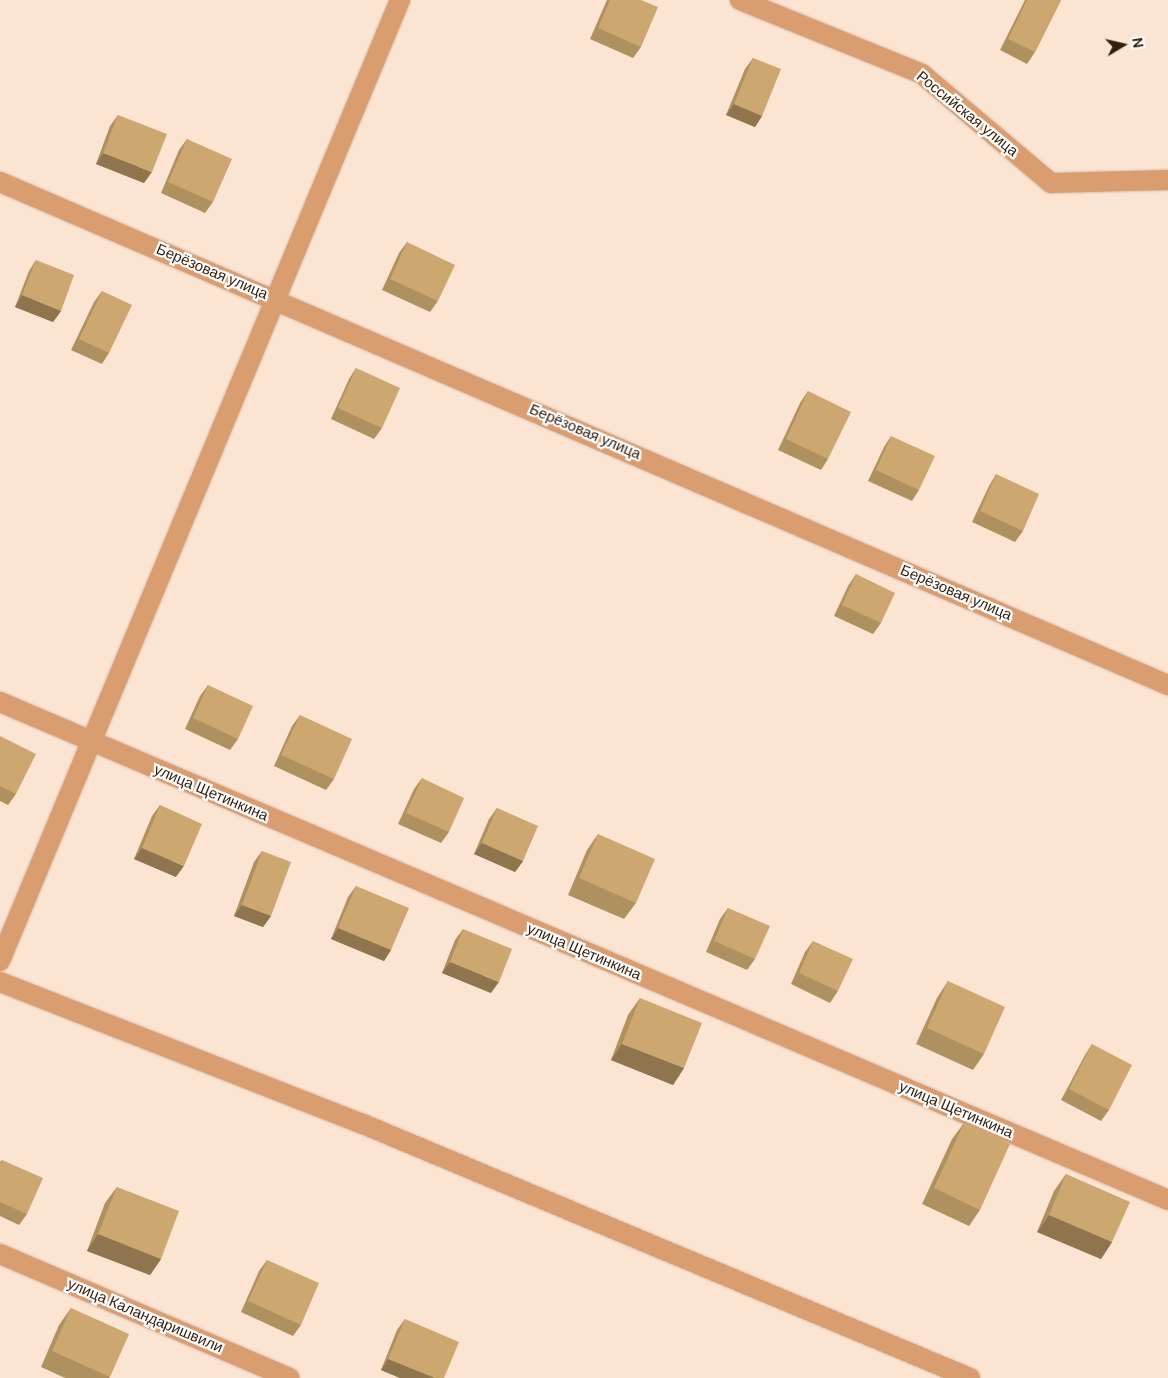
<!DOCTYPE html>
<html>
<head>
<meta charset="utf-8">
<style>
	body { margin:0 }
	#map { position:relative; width:1168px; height:1378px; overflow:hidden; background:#fce4d3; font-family:"DM Sans",sans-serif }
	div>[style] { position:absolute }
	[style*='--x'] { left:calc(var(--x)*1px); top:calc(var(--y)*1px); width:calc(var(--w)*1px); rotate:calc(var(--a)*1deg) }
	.roads { filter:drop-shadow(0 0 1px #d8c0b0) drop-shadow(0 0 1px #d8c0b0) }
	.street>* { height:20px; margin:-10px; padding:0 10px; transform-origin:10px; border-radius:10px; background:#d99d70 }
	.wall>* { inset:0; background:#af905f }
	.shaded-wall>* { inset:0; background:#8f754e }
	.building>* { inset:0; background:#cca76f }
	span { translate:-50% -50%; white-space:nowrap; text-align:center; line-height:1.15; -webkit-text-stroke:4.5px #fff; paint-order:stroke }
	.street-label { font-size:15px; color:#331e0e }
	.north { position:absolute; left:1098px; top:20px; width:50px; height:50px; -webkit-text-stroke:4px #fff; paint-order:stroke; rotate:81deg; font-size:14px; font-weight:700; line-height:20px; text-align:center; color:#331e0e }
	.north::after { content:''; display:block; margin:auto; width:18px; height:22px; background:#331e0e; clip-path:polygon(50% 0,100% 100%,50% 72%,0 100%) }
</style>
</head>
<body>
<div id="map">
	<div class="roads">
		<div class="street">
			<div style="--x:740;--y:0;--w:196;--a:22.1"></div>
			<div style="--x:922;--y:74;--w:169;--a:40.2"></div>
			<div style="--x:1051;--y:183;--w:117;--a:-1.5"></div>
			<div style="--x:0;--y:182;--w:1272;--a:23.3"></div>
			<div style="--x:0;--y:702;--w:1270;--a:23.09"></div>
			<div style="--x:0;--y:961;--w:1041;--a:-67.4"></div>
			<div style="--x:0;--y:982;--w:390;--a:21.4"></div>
			<div style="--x:363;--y:1124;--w:658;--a:22.71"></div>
			<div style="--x:0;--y:1254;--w:315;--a:23.2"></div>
		</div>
	</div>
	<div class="wall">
		<div style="clip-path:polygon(607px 0,641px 0,641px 47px,633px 58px,590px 39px)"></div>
		<div style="clip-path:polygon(1025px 0,1061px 0,1035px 52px,1027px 64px,1000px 50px)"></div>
		<div style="clip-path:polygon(753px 58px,762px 116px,755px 127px,726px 115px,745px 69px)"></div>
		<div style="clip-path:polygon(118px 115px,144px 183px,96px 164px,110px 126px)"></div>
		<div style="clip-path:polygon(187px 139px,213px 202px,205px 213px,161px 193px,179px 150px)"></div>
		<div style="clip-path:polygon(407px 242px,438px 301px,430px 312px,382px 290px,399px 253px)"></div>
		<div style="clip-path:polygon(36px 260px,61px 311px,53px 322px,15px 307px,29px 271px)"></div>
		<div style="clip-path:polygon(102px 291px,109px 353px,102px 364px,71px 350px,94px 302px)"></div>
		<div style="clip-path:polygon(356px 368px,382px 428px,374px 439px,331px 419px,349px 379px)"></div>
		<div style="clip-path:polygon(808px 391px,828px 459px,821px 470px,778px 450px,800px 403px)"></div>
		<div style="clip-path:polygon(891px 436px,919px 490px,912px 501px,868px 481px,884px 447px)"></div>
		<div style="clip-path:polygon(996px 474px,1023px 531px,1015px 542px,972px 522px,989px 486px)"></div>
		<div style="clip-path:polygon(856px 574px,881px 623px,873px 634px,834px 616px,848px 586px)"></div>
		<div style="clip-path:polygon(208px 685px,238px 739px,230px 750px,185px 729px,200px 696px)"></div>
		<div style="clip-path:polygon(300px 715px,334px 779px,326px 790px,274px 766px,292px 726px)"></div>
		<div style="clip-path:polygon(0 736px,16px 794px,8px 805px,0 801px)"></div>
		<div style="clip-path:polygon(422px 778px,449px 832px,441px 843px,398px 824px,414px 789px)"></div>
		<div style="clip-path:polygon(160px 805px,176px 877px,134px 859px,152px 816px)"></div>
		<div style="clip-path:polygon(497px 808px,523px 861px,515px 872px,474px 854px,489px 819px)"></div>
		<div style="clip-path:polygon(598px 834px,636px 903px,624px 919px,568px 895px,587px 850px)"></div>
		<div style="clip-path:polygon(262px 851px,271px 916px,263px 927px,234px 916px,254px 862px)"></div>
		<div style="clip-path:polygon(356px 886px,391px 950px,384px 961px,331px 939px,348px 897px)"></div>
		<div style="clip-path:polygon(728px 908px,755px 959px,747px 970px,706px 952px,720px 919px)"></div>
		<div style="clip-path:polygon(463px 929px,491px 993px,442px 973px,455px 940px)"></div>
		<div style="clip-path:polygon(813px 941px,838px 991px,830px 1003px,791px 984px,805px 952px)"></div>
		<div style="clip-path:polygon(948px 981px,984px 1054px,973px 1070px,916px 1044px,937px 998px)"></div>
		<div style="clip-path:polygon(640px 998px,684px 1068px,673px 1085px,611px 1060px,628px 1015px)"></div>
		<div style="clip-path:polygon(1092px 1044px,1109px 1110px,1101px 1121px,1061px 1100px,1085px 1055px)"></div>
		<div style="clip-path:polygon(964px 1123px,980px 1210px,969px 1226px,922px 1204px,952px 1139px)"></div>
		<div style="clip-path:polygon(2px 1160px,27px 1214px,19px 1225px,0 1216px,0 1162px)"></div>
		<div style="clip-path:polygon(1066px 1174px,1112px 1242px,1101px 1259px,1037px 1232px,1054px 1191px)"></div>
		<div style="clip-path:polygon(117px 1187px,161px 1259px,150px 1275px,87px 1251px,105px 1203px)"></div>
		<div style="clip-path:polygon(267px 1260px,301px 1325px,293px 1336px,241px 1312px,259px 1271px)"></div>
		<div style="clip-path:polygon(71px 1308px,110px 1377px,109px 1378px,65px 1378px,41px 1367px,59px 1325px)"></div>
		<div style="clip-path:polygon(405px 1319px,444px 1378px,400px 1378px,381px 1370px,397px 1330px)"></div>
	</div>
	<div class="shaded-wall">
		<div style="clip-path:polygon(734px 104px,762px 116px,755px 127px,726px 115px)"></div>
		<div style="clip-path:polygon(103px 153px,152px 172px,144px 183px,96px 164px)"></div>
		<div style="clip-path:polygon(22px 295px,61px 311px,53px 322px,15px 307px)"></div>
		<div style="clip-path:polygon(482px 843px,523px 861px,515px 872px,474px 854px)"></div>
		<div style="clip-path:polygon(142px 848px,184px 866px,176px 877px,134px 859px)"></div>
		<div style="clip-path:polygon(242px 905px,271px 916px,263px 927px,234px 916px)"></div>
		<div style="clip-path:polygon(338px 928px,391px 950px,384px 961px,331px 939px)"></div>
		<div style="clip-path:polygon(450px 962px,499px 982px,491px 993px,442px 973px)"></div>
		<div style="clip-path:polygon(622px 1044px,684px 1068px,673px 1085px,611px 1060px)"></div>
		<div style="clip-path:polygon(1049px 1215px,1112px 1242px,1101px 1259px,1037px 1232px)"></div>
		<div style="clip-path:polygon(98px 1234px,161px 1259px,150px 1275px,87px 1251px)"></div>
		<div style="clip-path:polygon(388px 1359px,435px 1378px,400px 1378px,381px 1370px)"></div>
	</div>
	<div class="building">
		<div style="clip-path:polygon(610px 0,641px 0,658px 7px,641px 47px,598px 28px)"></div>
		<div style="clip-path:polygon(1027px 0,1061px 0,1035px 52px,1008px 39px)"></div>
		<div style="clip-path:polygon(753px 58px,781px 69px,762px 116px,734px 104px)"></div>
		<div style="clip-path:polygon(118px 115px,167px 134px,152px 172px,103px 153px)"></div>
		<div style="clip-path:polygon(187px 139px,232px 159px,213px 202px,168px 182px)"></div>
		<div style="clip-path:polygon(407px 242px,455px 265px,438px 301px,390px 279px)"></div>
		<div style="clip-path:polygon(36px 260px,74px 275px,61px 311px,22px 295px)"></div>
		<div style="clip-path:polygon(102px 291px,132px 305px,109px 353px,79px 339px)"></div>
		<div style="clip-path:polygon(356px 368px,400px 388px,382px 428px,338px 408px)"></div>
		<div style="clip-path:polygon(808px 391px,851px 412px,828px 459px,786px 439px)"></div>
		<div style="clip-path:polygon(891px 436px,935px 456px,919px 490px,876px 470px)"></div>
		<div style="clip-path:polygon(996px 474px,1039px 494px,1023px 531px,980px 511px)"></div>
		<div style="clip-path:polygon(856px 574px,895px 593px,881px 623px,842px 605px)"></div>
		<div style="clip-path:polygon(208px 685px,253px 706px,238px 739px,193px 718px)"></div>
		<div style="clip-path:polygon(300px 715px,352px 739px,334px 779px,281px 755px)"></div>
		<div style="clip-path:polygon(0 736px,36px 754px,16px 794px,0 786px)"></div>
		<div style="clip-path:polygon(422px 778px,464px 798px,449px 832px,406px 813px)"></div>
		<div style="clip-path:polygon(160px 805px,202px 824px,184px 866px,142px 848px)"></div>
		<div style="clip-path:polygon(497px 808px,538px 826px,523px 861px,482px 843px)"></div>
		<div style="clip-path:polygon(598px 834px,655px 859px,636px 903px,579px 878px)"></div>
		<div style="clip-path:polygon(262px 851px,291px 862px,271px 916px,242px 905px)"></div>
		<div style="clip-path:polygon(356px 886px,409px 908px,391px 950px,338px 928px)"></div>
		<div style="clip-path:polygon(728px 908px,770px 926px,755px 959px,714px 941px)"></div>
		<div style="clip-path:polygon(463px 929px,512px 949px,499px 982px,450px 962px)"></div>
		<div style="clip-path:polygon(813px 941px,853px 959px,838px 991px,799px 973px)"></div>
		<div style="clip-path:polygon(948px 981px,1005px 1007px,984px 1054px,927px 1028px)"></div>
		<div style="clip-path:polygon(640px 998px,702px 1023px,684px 1068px,622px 1044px)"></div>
		<div style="clip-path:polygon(1092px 1044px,1132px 1065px,1109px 1110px,1069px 1089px)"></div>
		<div style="clip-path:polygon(964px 1123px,1010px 1144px,980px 1210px,934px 1188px)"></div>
		<div style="clip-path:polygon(2px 1160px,43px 1178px,27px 1214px,0 1202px,0 1164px)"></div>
		<div style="clip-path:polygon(1066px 1174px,1130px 1202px,1112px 1242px,1049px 1215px)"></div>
		<div style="clip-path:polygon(117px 1187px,179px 1211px,161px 1259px,98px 1234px)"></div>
		<div style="clip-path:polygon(267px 1260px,319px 1283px,301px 1325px,248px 1301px)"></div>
		<div style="clip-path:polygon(71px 1308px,129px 1334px,110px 1377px,52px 1351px)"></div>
		<div style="clip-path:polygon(405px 1319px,459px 1342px,444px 1378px,435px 1378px,388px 1359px)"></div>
	</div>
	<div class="street-label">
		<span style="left:967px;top:114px;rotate:39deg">Российская улица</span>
		<span style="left:212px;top:272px;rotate:23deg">Берёзовая улица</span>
		<span style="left:585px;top:432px;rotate:23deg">Берёзовая улица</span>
		<span style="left:956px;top:593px;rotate:23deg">Берёзовая улица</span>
		<span style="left:211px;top:793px;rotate:23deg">улица Щетинкина</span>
		<span style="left:584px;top:952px;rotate:23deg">улица Щетинкина</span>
		<span style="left:956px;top:1110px;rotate:23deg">улица Щетинкина</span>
		<span style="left:145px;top:1316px;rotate:23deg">улица Каландаришвили</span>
	</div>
	<div class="north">N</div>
</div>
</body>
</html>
